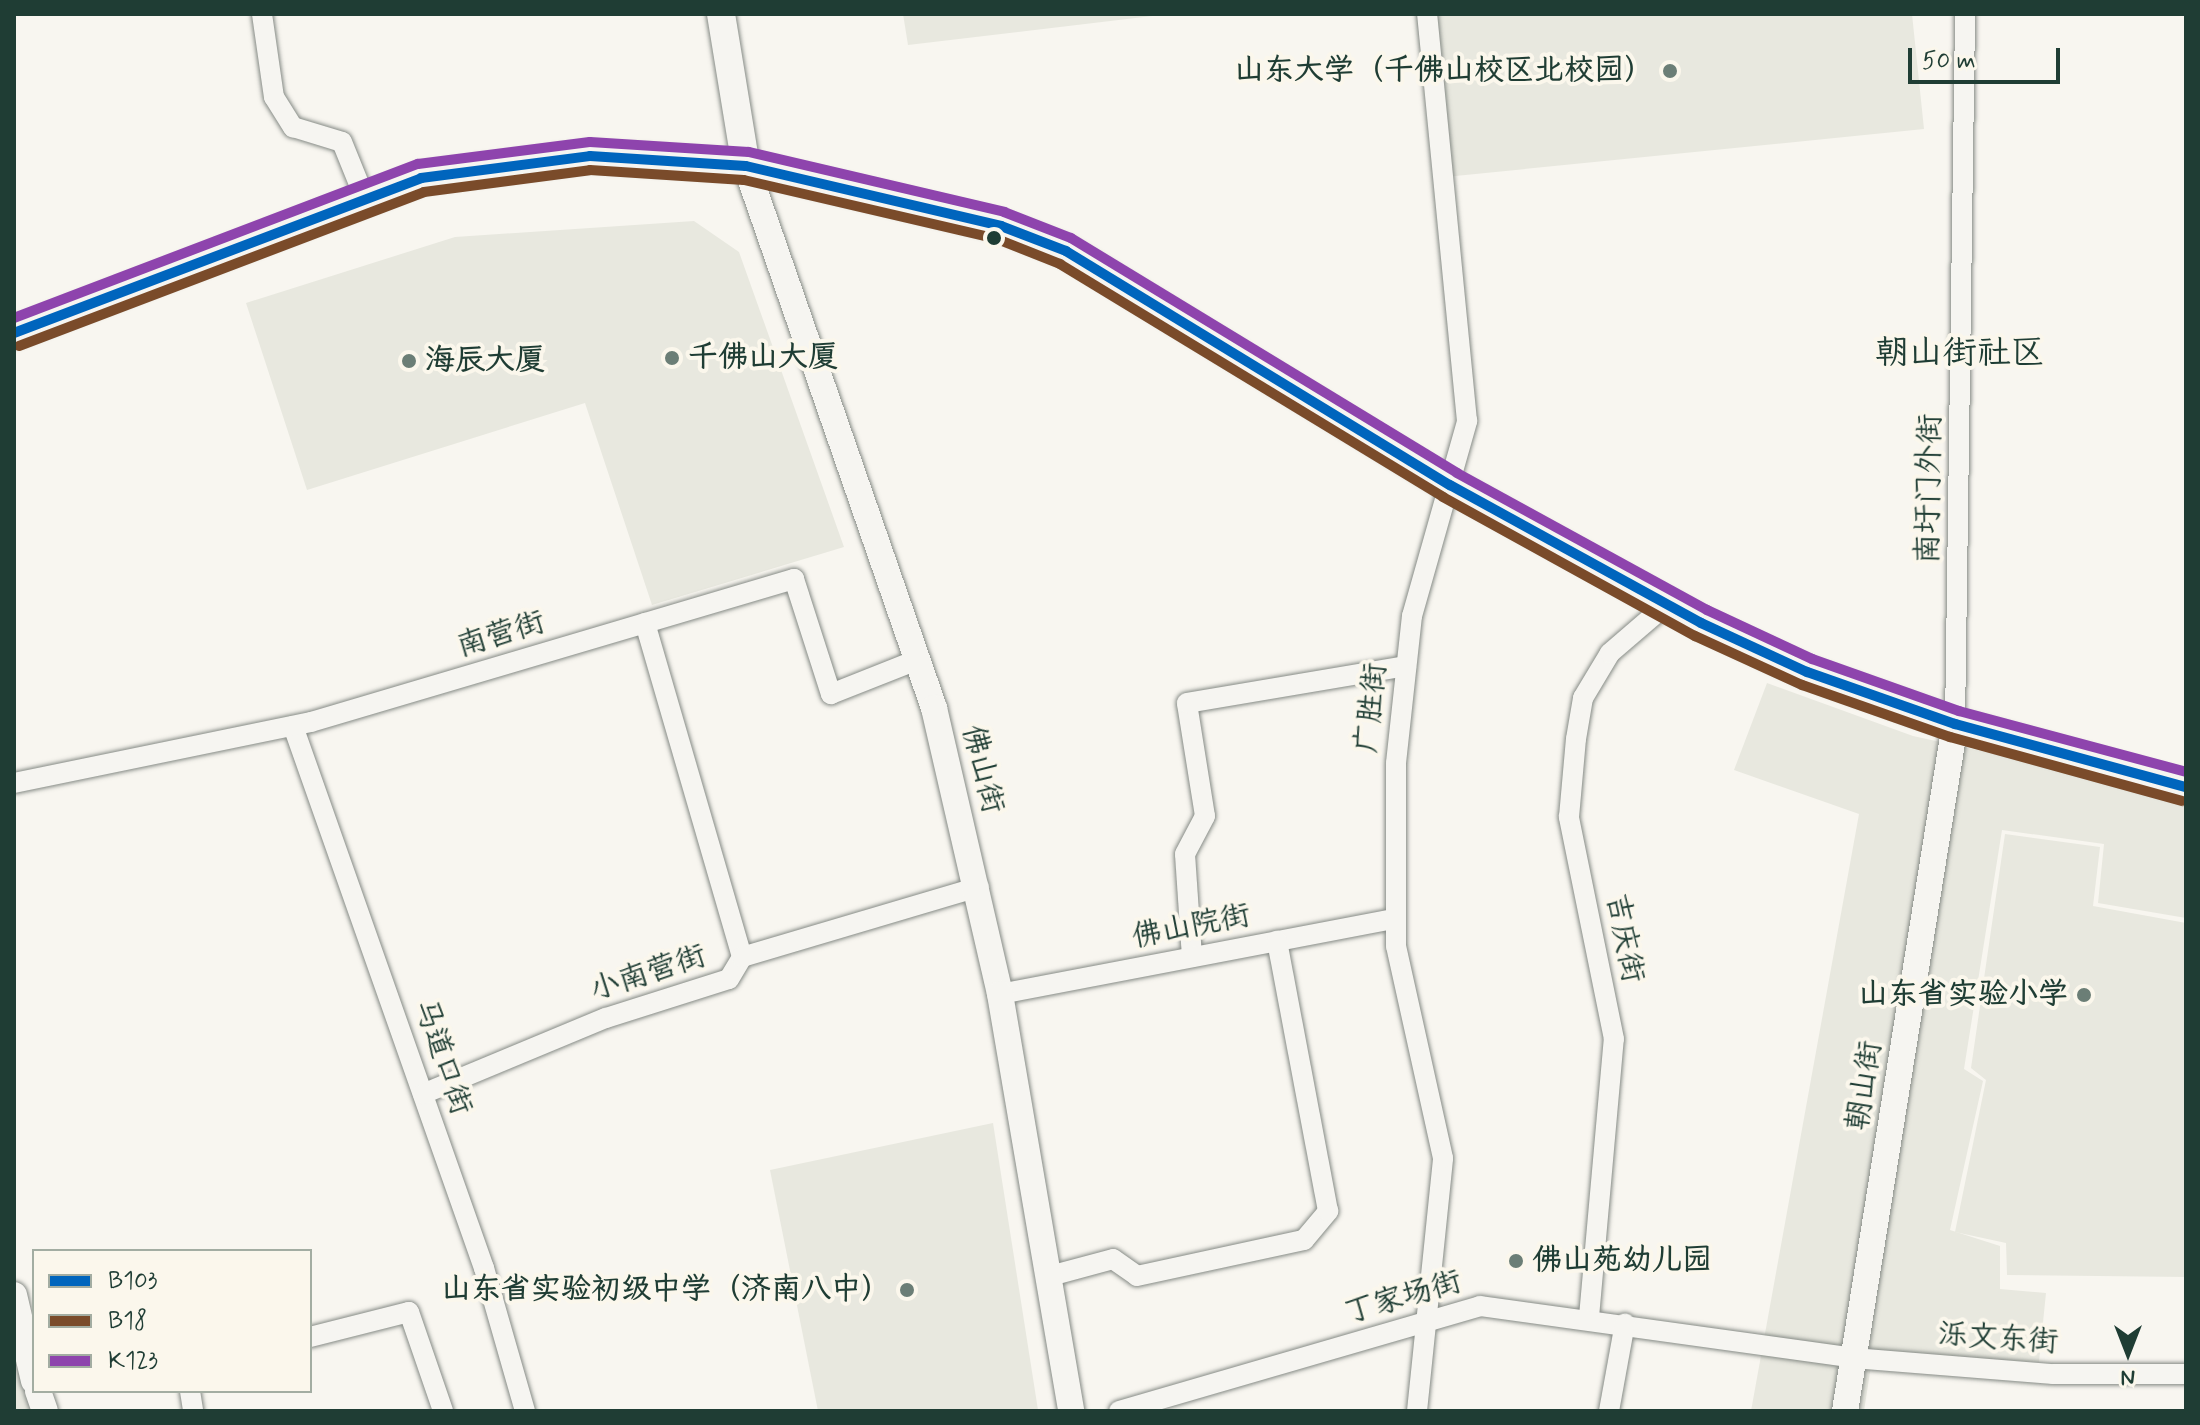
<!DOCTYPE html>
<html>
<head>
<meta charset="utf-8">
<style>
	body { margin:0 }
	#map { position:relative; width:2200px; height:1425px; overflow:hidden; background:#f8f6f0; font-family:Mynerve,"LXGW WenKai TC",sans-serif }
	div>[style] { position:absolute }
	[style*='--x'] { left:calc(var(--x)*1px); top:calc(var(--y)*1px); width:calc(var(--w)*1px); rotate:calc(var(--a)*1deg) }
	.built>* { inset:0; background:#e8e8df }
	.roads { filter:drop-shadow(0 0 2px #868b86) drop-shadow(0 0 2px #868b86) }
	.minor>* { height:20px; margin:-10px; padding:0 10px; transform-origin:10px; border-radius:10px; background:#f6f5f1 }
	.tertiary>* { height:26px; margin:-13px; padding:0 13px; transform-origin:13px; border-radius:13px; background:#f6f5f1 }
	.secondary>* { height:28px; margin:-14px; padding:0 14px; transform-origin:14px; border-radius:14px; background:#f6f5f1 }
	.bus-1>* { height:10px; margin:-5px; padding:0 5px; transform-origin:5px; border-radius:5px; background:#0065bd }
	.bus-2>* { height:10px; margin:-5px; padding:0 5px; transform-origin:5px; border-radius:5px; background:#7a4b2a }
	.bus-3>* { height:10px; margin:-5px; padding:0 5px; transform-origin:5px; border-radius:5px; background:#8e44ad }
	.dots>* { width:22px; height:22px; translate:-50% -50%; box-sizing:border-box; border:4px solid #fbf7ec; border-radius:50% }
	span { translate:-50% -50%; white-space:nowrap; text-align:center; line-height:1.15; -webkit-text-stroke:8px #fbf7ec; paint-order:stroke }
	.poi-label { font-size:30px; color:#1f3d34; font-weight:700 }
	.right { translate:-100% -50%; text-align:right }
	.left { translate:0 -50%; text-align:left }
	.street-label { font-size:30px; color:#1f3d34 }
	.quarter-label { font-size:34px; color:#1f3d34 }
	.frame { position:absolute; inset:0; border:16px solid #1f3d34; pointer-events:none }
	.legend { position:absolute; left:32px; top:1249px; width:280px; height:144px; box-sizing:border-box; background:#fbf7ec; border:2px solid #a3ada2; margin:0; padding:10px 14px; list-style:none; font-size:24px; color:#1f3d34 }
	.legend li { display:flex; align-items:center; gap:16px; height:40px }
	.legend b { width:40px; border:2px solid #a3ada2 }
	.north { position:absolute; left:2088px; top:1313px; width:80px; height:80px; -webkit-text-stroke:6px #fbf7ec; paint-order:stroke; rotate:180deg; font-size:22px; font-weight:700; line-height:32px; text-align:center; color:#1f3d34 }
	.north::after { content:''; display:block; margin:auto; width:28px; height:36px; background:#1f3d34; clip-path:polygon(50% 0,100% 100%,50% 72%,0 100%) }
	.scale { position:absolute; left:1908px; top:48px; width:152px; height:36px; box-sizing:border-box; border:4px solid #1f3d34; border-top:0; padding-left:10px; font-size:24px; line-height:28px; white-space:nowrap; color:#1f3d34; -webkit-text-stroke:6px #fbf7ec; paint-order:stroke }
</style>
</head>
<body>
<div id="map">
	<div class="built">
		<div style="clip-path:polygon(903px 14px,1169px 14px,908px 45px)"></div>
		<div style="clip-path:polygon(1416px 14px,1912px 14px,1924px 129px,1435px 178px)"></div>
		<div style="clip-path:polygon(694px 221px,739px 252px,844px 547px,652px 605px,585px 403px,307px 490px,246px 303px,455px 237px)"></div>
		<div style="clip-path:polygon(1767px 683px,1913px 736px,2186px 796px,2186px 918px,2098px 903px,2104px 844px,2002px 830px,1964px 1069px,1983px 1081px,1950px 1230px,2000px 1246px,2000px 1289px,2046px 1293px,2039px 1362px,1873px 1353px,1864px 1411px,1751px 1411px,1859px 814px,1734px 770px)"></div>
		<div style="clip-path:polygon(2005px 834px,2100px 847px,2093px 906px,2186px 923px,2186px 1277px,2007px 1275px,2006px 1243px,1955px 1232px,1986px 1080px,1971px 1068px)"></div>
		<div style="clip-path:polygon(993px 1123px,1038px 1410px,818px 1411px,770px 1170px)"></div>
		<div style="clip-path:polygon(17px 1358px,35px 1411px,14px 1411px)"></div>
	</div>
	<div class="roads">
		<div class="minor">
			<div style="--x:262;--y:14;--w:84;--a:81.8"></div>
			<div style="--x:274;--y:97;--w:36;--a:58"></div>
			<div style="--x:293;--y:127;--w:51;--a:17"></div>
			<div style="--x:342;--y:142;--w:61;--a:68"></div>
			<div style="--x:645;--y:623;--w:348;--a:73.8"></div>
			<div style="--x:1955;--y:724;--w:710;--a:-89.19"></div>
			<div style="--x:293;--y:726;--w:575;--a:70.59"></div>
			<div style="--x:484;--y:1268;--w:149;--a:74"></div>
			<div style="--x:14;--y:783;--w:303;--a:-11.6"></div>
			<div style="--x:311;--y:722;--w:504;--a:-16.49"></div>
			<div style="--x:794;--y:579;--w:121;--a:72.2"></div>
			<div style="--x:831;--y:694;--w:92;--a:-21.6"></div>
			<div style="--x:1192;--y:957;--w:103;--a:-93.9"></div>
			<div style="--x:1185;--y:854;--w:43;--a:-62.2"></div>
			<div style="--x:1205;--y:816;--w:114;--a:-99.1"></div>
			<div style="--x:1187;--y:703;--w:222;--a:-9.6"></div>
			<div style="--x:1000;--y:994;--w:401;--a:-10.8"></div>
			<div style="--x:423;--y:1094;--w:198;--a:-22.6"></div>
			<div style="--x:606;--y:1018;--w:129;--a:-17.6"></div>
			<div style="--x:729;--y:979;--w:26;--a:-59"></div>
			<div style="--x:742;--y:957;--w:247;--a:-16.5"></div>
			<div style="--x:1050;--y:1276;--w:65;--a:-15.1"></div>
			<div style="--x:1113;--y:1259;--w:29;--a:35"></div>
			<div style="--x:1137;--y:1276;--w:171;--a:-12.2"></div>
			<div style="--x:1304;--y:1240;--w:38;--a:-50"></div>
			<div style="--x:1328;--y:1211;--w:275;--a:-100.7"></div>
			<div style="--x:1589;--y:1317;--w:279;--a:-84.9"></div>
			<div style="--x:1614;--y:1039;--w:227;--a:-101.5"></div>
			<div style="--x:1569;--y:817;--w:78;--a:-84.9"></div>
			<div style="--x:1576;--y:739;--w:42;--a:-80.3"></div>
			<div style="--x:1583;--y:698;--w:52;--a:-59"></div>
			<div style="--x:1610;--y:653;--w:75;--a:-40.7"></div>
			<div style="--x:310;--y:1337;--w:102;--a:-14.2"></div>
			<div style="--x:409;--y:1312;--w:105;--a:71"></div>
			<div style="--x:190;--y:1391;--w:20;--a:81"></div>
			<div style="--x:1119;--y:1411;--w:376;--a:-16.2"></div>
			<div style="--x:1480;--y:1306;--w:377;--a:7.9"></div>
			<div style="--x:1853;--y:1358;--w:201;--a:4.6"></div>
			<div style="--x:2053;--y:1374;--w:133;--a:0"></div>
			<div style="--x:1417;--y:1411;--w:254;--a:-84.1"></div>
			<div style="--x:1443;--y:1158;--w:217;--a:-102.5"></div>
			<div style="--x:1396;--y:946;--w:183;--a:-90"></div>
			<div style="--x:1396;--y:763;--w:148;--a:-83.8"></div>
			<div style="--x:1412;--y:616;--w:203;--a:-74.2"></div>
			<div style="--x:1467;--y:421;--w:409;--a:-95.6"></div>
			<div style="--x:1609;--y:1411;--w:89;--a:-79.7"></div>
		</div>
		<div class="tertiary">
			<div style="--x:746;--y:166;--w:574;--a:70.87"></div>
			<div style="--x:934;--y:708;--w:294;--a:77"></div>
			<div style="--x:1000;--y:994;--w:423;--a:80.3"></div>
			<div style="--x:14;--y:1295;--w:88;--a:76.9"></div>
			<div style="--x:38;--y:1391;--w:21;--a:71"></div>
			<div style="--x:1845;--y:1411;--w:696;--a:-80.9"></div>
		</div>
		<div class="secondary">
			<div style="--x:721;--y:14;--w:154;--a:80.7"></div>
			<div style="--x:14;--y:333;--w:436;--a:-20.8"></div>
			<div style="--x:421;--y:178;--w:170;--a:-7.4"></div>
			<div style="--x:590;--y:156;--w:156;--a:3.7"></div>
			<div style="--x:746;--y:166;--w:262;--a:13.2"></div>
			<div style="--x:1001;--y:226;--w:70;--a:21"></div>
			<div style="--x:1066;--y:251;--w:450;--a:31.4"></div>
			<div style="--x:1450;--y:485;--w:286;--a:28.8"></div>
			<div style="--x:1701;--y:623;--w:117;--a:24.8"></div>
			<div style="--x:1807;--y:672;--w:157;--a:19.4"></div>
			<div style="--x:1955;--y:724;--w:239;--a:15.3"></div>
		</div>
	</div>
	<div class="bus-1">
		<div style="--x:14;--y:333;--w:436;--a:-20.8"></div>
		<div style="--x:421;--y:178;--w:170;--a:-7.4"></div>
		<div style="--x:590;--y:156;--w:156;--a:3.7"></div>
		<div style="--x:746;--y:166;--w:262;--a:13.2"></div>
		<div style="--x:1001;--y:226;--w:70;--a:21"></div>
		<div style="--x:1066;--y:251;--w:450;--a:31.4"></div>
		<div style="--x:1450;--y:485;--w:286;--a:28.8"></div>
		<div style="--x:1701;--y:623;--w:117;--a:24.8"></div>
		<div style="--x:1807;--y:672;--w:157;--a:19.4"></div>
		<div style="--x:1955;--y:724;--w:239;--a:15.3"></div>
	</div>
	<div class="bus-2">
		<div style="--x:19;--y:346;--w:433;--a:-20.8"></div>
		<div style="--x:424;--y:192;--w:167;--a:-7.5"></div>
		<div style="--x:590;--y:170;--w:154;--a:3.7"></div>
		<div style="--x:744;--y:180;--w:260;--a:13.1"></div>
		<div style="--x:997;--y:239;--w:68;--a:21.6"></div>
		<div style="--x:1060;--y:264;--w:448;--a:31.3"></div>
		<div style="--x:1443;--y:497;--w:288;--a:28.9"></div>
		<div style="--x:1695;--y:636;--w:118;--a:24.6"></div>
		<div style="--x:1802;--y:685;--w:157;--a:19.4"></div>
		<div style="--x:1950;--y:737;--w:241;--a:15.4"></div>
	</div>
	<div class="bus-3">
		<div style="--x:14;--y:318;--w:432;--a:-20.9"></div>
		<div style="--x:418;--y:164;--w:173;--a:-7.3"></div>
		<div style="--x:590;--y:142;--w:159;--a:3.6"></div>
		<div style="--x:749;--y:152;--w:262;--a:13.2"></div>
		<div style="--x:1004;--y:212;--w:72;--a:21.2"></div>
		<div style="--x:1071;--y:238;--w:452;--a:31.3"></div>
		<div style="--x:1457;--y:473;--w:285;--a:28.7"></div>
		<div style="--x:1707;--y:610;--w:116;--a:25"></div>
		<div style="--x:1812;--y:659;--w:156;--a:19.5"></div>
		<div style="--x:1959;--y:711;--w:235;--a:15"></div>
	</div>
	<div class="dots">
		<div style="left:1670px;top:71px;background:#6b7e76"></div>
		<div style="left:994px;top:238px;background:#1f3d34"></div>
		<div style="left:672px;top:358px;background:#6b7e76"></div>
		<div style="left:409px;top:361px;background:#6b7e76"></div>
		<div style="left:2084px;top:995px;background:#6b7e76"></div>
		<div style="left:1516px;top:1261px;background:#6b7e76"></div>
		<div style="left:907px;top:1290px;background:#6b7e76"></div>
	</div>
	<div class="poi-label">
		<span class="right" style="left:1654px;top:71px">山东大学（千佛山校区北校园）</span>
		<span class="left" style="left:688px;top:358px">千佛山大厦</span>
		<span class="left" style="left:425px;top:361px">海辰大厦</span>
		<span class="right" style="left:2068px;top:995px">山东省实验小学</span>
		<span class="left" style="left:1532px;top:1261px">佛山苑幼儿园</span>
		<span class="right" style="left:891px;top:1290px">山东省实验初级中学（济南八中）</span>
	</div>
	<div class="street-label">
		<span style="left:1930px;top:489px;rotate:-89deg">南圩门外街</span>
		<span style="left:501px;top:635px;rotate:-17deg">南营街</span>
		<span style="left:1372px;top:708px;rotate:-84deg">广胜街</span>
		<span style="left:982px;top:769px;rotate:76deg">佛山街</span>
		<span style="left:1191px;top:927px;rotate:-11deg">佛山院街</span>
		<span style="left:1624px;top:938px;rotate:79deg">吉庆街</span>
		<span style="left:648px;top:974px;rotate:-18deg">小南营街</span>
		<span style="left:442px;top:1057px;rotate:71deg">马道口街</span>
		<span style="left:1865px;top:1086px;rotate:-81deg">朝山街</span>
		<span style="left:1403px;top:1298px;rotate:-16deg">丁家场街</span>
		<span style="left:1998px;top:1339px;rotate:4deg">泺文东街</span>
	</div>
	<div class="quarter-label">
		<span style="left:1960px;top:354px">朝山街社区</span>
	</div>
	<div class="frame"></div>
	<ul class="legend">
	<li><b style="height:10px;background:#0065bd"></b>B103</li>
	<li><b style="height:10px;background:#7a4b2a"></b>B18</li>
	<li><b style="height:10px;background:#8e44ad"></b>K123</li>
	</ul>
	<div class="north">N</div>
	<div class="scale">50 m</div>
</div>
</body>
</html>
